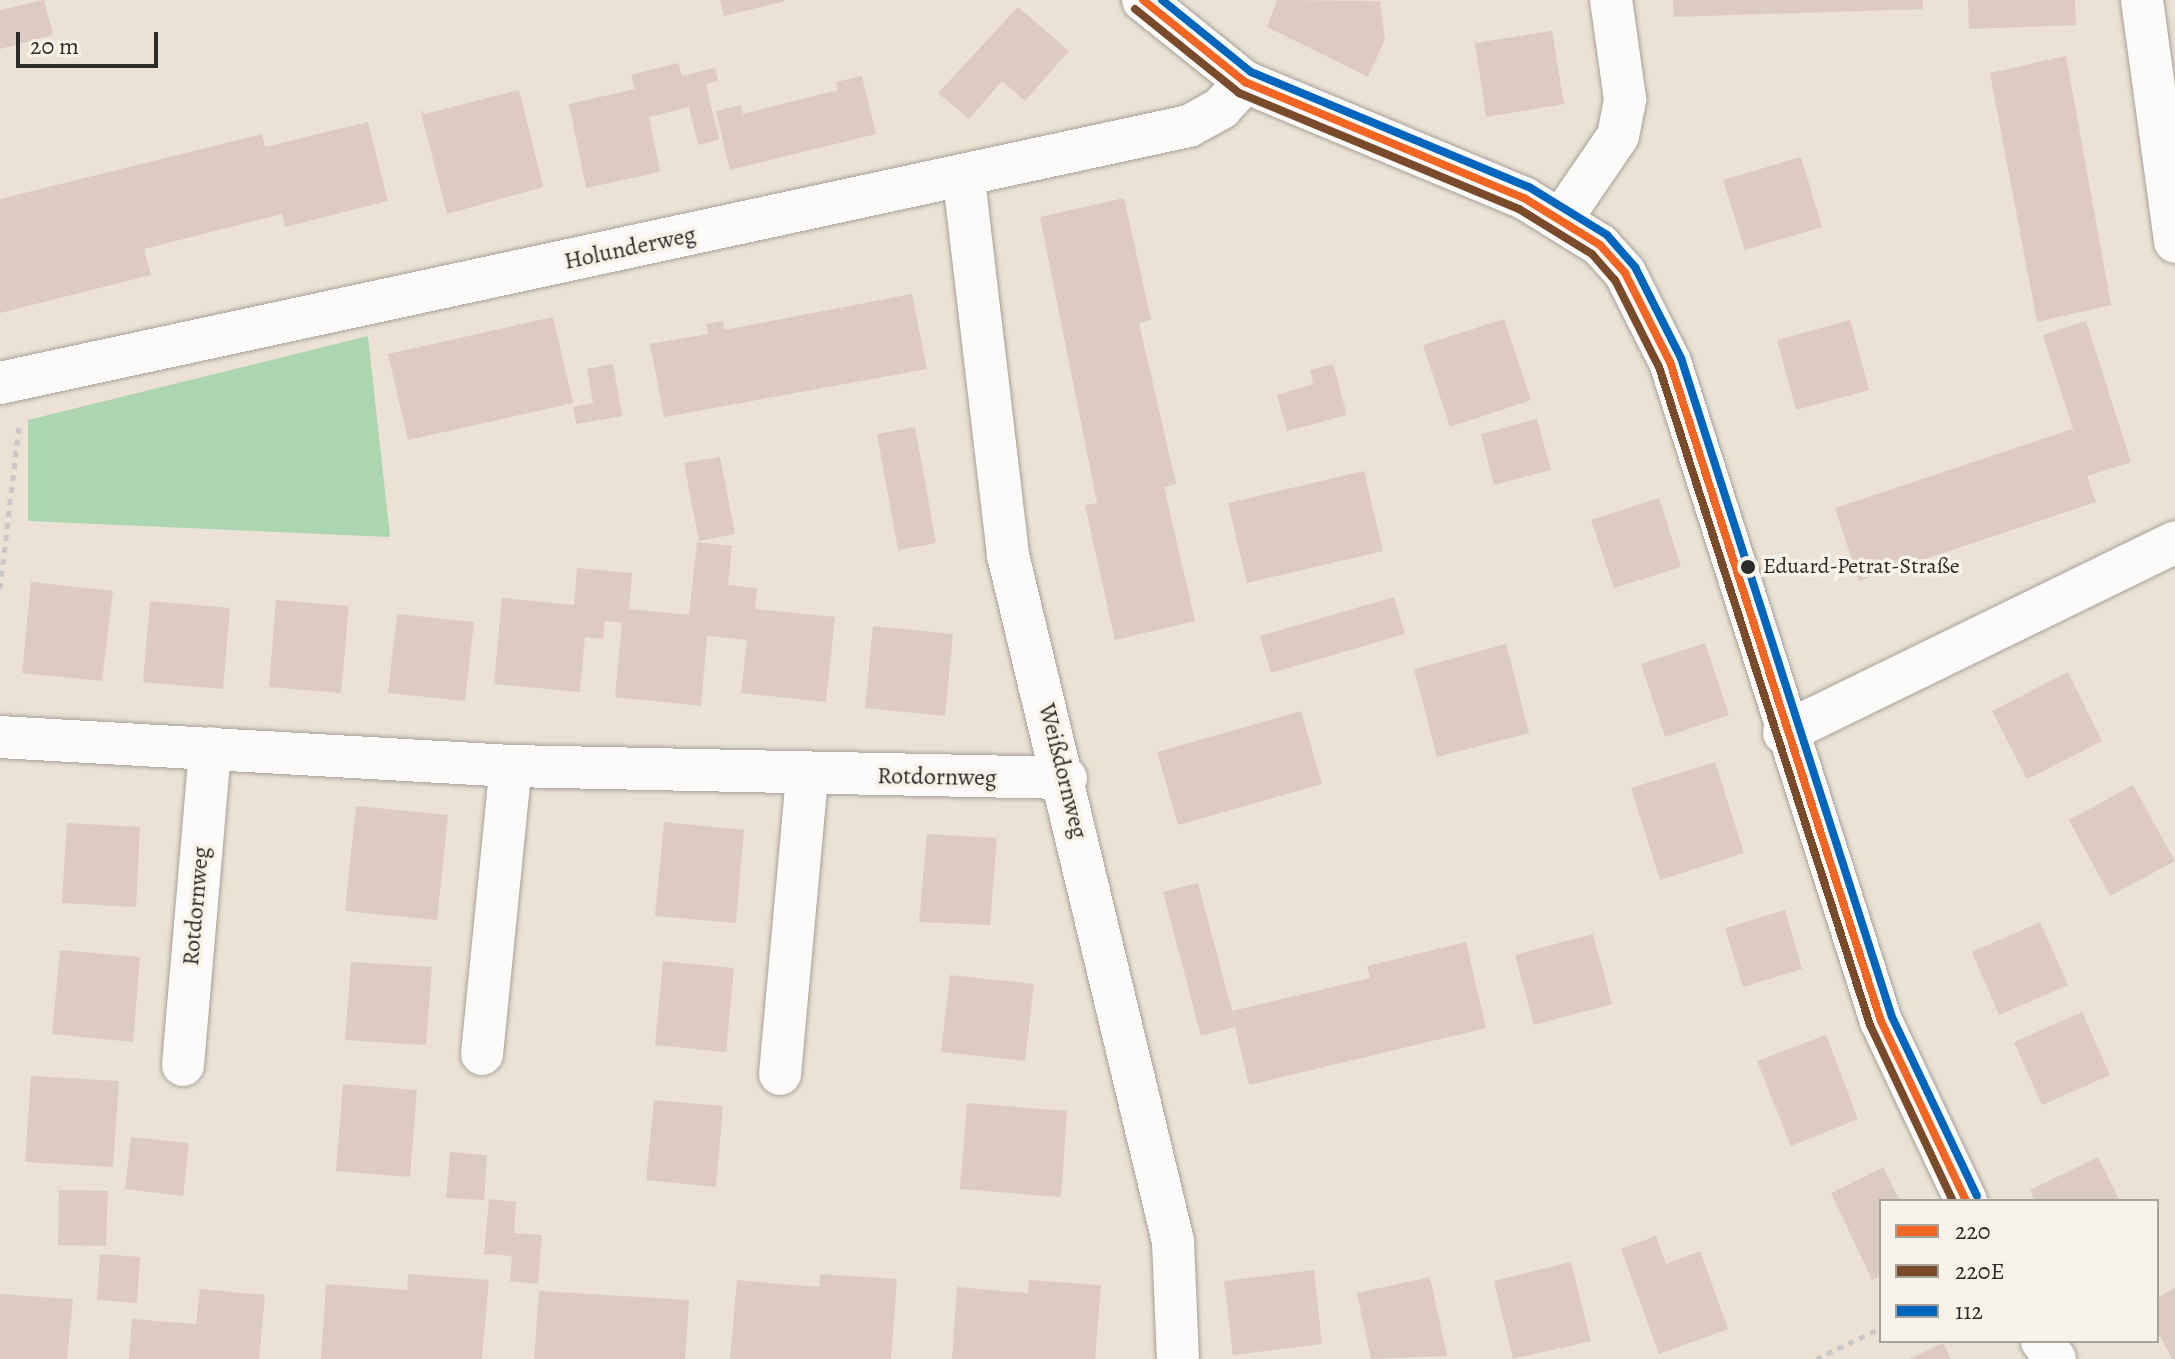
<!DOCTYPE html>
<html>
<head>
<meta charset="utf-8">
<style>
	body { margin:0 }
	#map { position:relative; width:2175px; height:1359px; overflow:hidden; background:#ebe2d5; font-family:Alegreya,serif }
	div>[style] { position:absolute }
	[style*='--x'] { left:calc(var(--x)*1px); top:calc(var(--y)*1px); width:calc(var(--w)*1px); rotate:calc(var(--a)*1deg) }
	.green>* { inset:0; background:#abd6af }
	.building>* { inset:0; background:#dccac3 }
	.path>* { height:5px; margin-top:-2.5px; transform-origin:0; background:repeating-linear-gradient(90deg,#cac8c6 0 6px,transparent 0 12px) }
	.roads { filter:drop-shadow(0 0 2px #a5a199) drop-shadow(0 0 2px #a5a199) }
	.minor>* { height:42px; margin:-21px; padding:0 21px; transform-origin:21px; border-radius:21px; background:#fcfbf9 }
	.bus-1>* { height:8px; margin:-4px; padding:0 4px; transform-origin:4px; border-radius:4px; background:#f26522 }
	.bus-2>* { height:8px; margin:-4px; padding:0 4px; transform-origin:4px; border-radius:4px; background:#7a4b2a }
	.bus-3>* { height:8px; margin:-4px; padding:0 4px; transform-origin:4px; border-radius:4px; background:#0065bd }
	.dots>* { width:22px; height:22px; translate:-50% -50%; box-sizing:border-box; border:4px solid #f7f3e8; border-radius:50% }
	span { translate:-50% -50%; white-space:nowrap; text-align:center; line-height:1.15; -webkit-text-stroke:7px #f7f3e8; paint-order:stroke }
	.bus-label { font-size:22px; color:#2b2b2b }
	.left { translate:0 -50%; text-align:left }
	.street-label { font-size:24px; color:#2b2b2b }
	.legend { position:absolute; left:1879px; top:1199px; width:280px; height:144px; box-sizing:border-box; background:#f7f3e8; border:2px solid #a5a39c; margin:0; padding:10px 14px; list-style:none; font-size:24px; color:#2b2b2b }
	.legend li { display:flex; align-items:center; gap:16px; height:40px }
	.legend b { width:40px; border:2px solid #a5a39c }
	.scale { position:absolute; left:16px; top:32px; width:142px; height:36px; box-sizing:border-box; border:4px solid #2b2b2b; border-top:0; padding-left:10px; font-size:24px; line-height:28px; white-space:nowrap; color:#2b2b2b; -webkit-text-stroke:6px #f7f3e8; paint-order:stroke }
</style>
</head>
<body>
<div id="map">
	<div class="green">
		<div style="clip-path:polygon(368px 336px,390px 537px,28px 521px,28px 420px)"></div>
	</div>
	<div class="building">
		<div style="clip-path:polygon(44px 0,53px 35px,0 49px,0 10px)"></div>
		<div style="clip-path:polygon(720px 0,785px 0,785px 1px,724px 16px)"></div>
		<div style="clip-path:polygon(1277px 0,1380px 1px,1385px 39px,1368px 77px,1267px 27px)"></div>
		<div style="clip-path:polygon(1673px 0,1923px 0,1923px 9px,1674px 17px)"></div>
		<div style="clip-path:polygon(1968px 0,2075px 0,2076px 25px,1969px 29px)"></div>
		<div style="clip-path:polygon(1018px 7px,1069px 51px,1025px 101px,1002px 81px,969px 119px,938px 93px)"></div>
		<div style="clip-path:polygon(1552px 31px,1564px 104px,1486px 117px,1475px 43px)"></div>
		<div style="clip-path:polygon(2066px 56px,2111px 305px,2037px 322px,1990px 73px)"></div>
		<div style="clip-path:polygon(678px 63px,682px 76px,715px 68px,718px 81px,706px 84px,719px 140px,698px 145px,689px 107px,649px 117px,660px 172px,586px 188px,569px 104px,635px 89px,631px 75px)"></div>
		<div style="clip-path:polygon(862px 76px,876px 134px,730px 170px,716px 111px,741px 105px,743px 114px,838px 90px,836px 82px)"></div>
		<div style="clip-path:polygon(519px 90px,543px 187px,447px 214px,420px 109px,424px 114px)"></div>
		<div style="clip-path:polygon(368px 122px,388px 201px,285px 227px,282px 214px,144px 249px,151px 275px,0 313px,0 199px,262px 134px,265px 147px)"></div>
		<div style="clip-path:polygon(1801px 157px,1822px 227px,1745px 250px,1723px 180px)"></div>
		<div style="clip-path:polygon(1124px 198px,1151px 320px,1139px 323px,1176px 484px,1164px 487px,1195px 621px,1115px 640px,1085px 505px,1097px 503px,1040px 217px)"></div>
		<div style="clip-path:polygon(912px 294px,927px 369px,664px 417px,650px 344px,708px 334px,706px 324px,723px 321px,724px 330px)"></div>
		<div style="clip-path:polygon(553px 317px,573px 403px,408px 440px,388px 354px)"></div>
		<div style="clip-path:polygon(1504px 319px,1531px 400px,1450px 427px,1423px 345px)"></div>
		<div style="clip-path:polygon(1850px 320px,1869px 390px,1796px 410px,1777px 340px)"></div>
		<div style="clip-path:polygon(2086px 321px,2131px 462px,2087px 476px,2096px 502px,1859px 581px,1835px 508px,2072px 429px,2078px 445px,2043px 335px)"></div>
		<div style="clip-path:polygon(613px 364px,622px 416px,576px 424px,573px 407px,593px 403px,587px 369px)"></div>
		<div style="clip-path:polygon(1333px 364px,1347px 415px,1287px 431px,1277px 395px,1313px 384px,1310px 370px)"></div>
		<div style="clip-path:polygon(1537px 419px,1551px 470px,1494px 485px,1481px 434px)"></div>
		<div style="clip-path:polygon(915px 427px,936px 543px,898px 550px,877px 434px)"></div>
		<div style="clip-path:polygon(720px 457px,735px 534px,699px 541px,684px 463px)"></div>
		<div style="clip-path:polygon(1364px 471px,1383px 551px,1247px 583px,1228px 503px)"></div>
		<div style="clip-path:polygon(1659px 498px,1681px 567px,1614px 588px,1591px 520px)"></div>
		<div style="clip-path:polygon(697px 542px,732px 546px,728px 585px,757px 588px,755px 609px,835px 617px,826px 702px,741px 693px,747px 640px,707px 636px,701px 706px,615px 697px,622px 623px,605px 621px,603px 639px,585px 637px,580px 692px,494px 684px,502px 598px,574px 605px,577px 568px,632px 573px,629px 609px,689px 615px)"></div>
		<div style="clip-path:polygon(31px 582px,113px 591px,102px 681px,22px 673px)"></div>
		<div style="clip-path:polygon(1394px 597px,1405px 634px,1271px 673px,1260px 636px)"></div>
		<div style="clip-path:polygon(276px 600px,349px 606px,341px 693px,269px 687px)"></div>
		<div style="clip-path:polygon(150px 601px,230px 608px,223px 689px,143px 682px)"></div>
		<div style="clip-path:polygon(397px 614px,474px 622px,465px 701px,388px 693px)"></div>
		<div style="clip-path:polygon(873px 626px,953px 634px,945px 716px,865px 708px)"></div>
		<div style="clip-path:polygon(1705px 643px,1729px 715px,1665px 737px,1641px 664px)"></div>
		<div style="clip-path:polygon(1506px 644px,1529px 733px,1437px 757px,1414px 669px)"></div>
		<div style="clip-path:polygon(2068px 672px,2102px 741px,2027px 779px,1992px 711px)"></div>
		<div style="clip-path:polygon(1301px 711px,1322px 784px,1178px 825px,1157px 752px)"></div>
		<div style="clip-path:polygon(1715px 762px,1744px 853px,1660px 880px,1631px 788px)"></div>
		<div style="clip-path:polygon(2133px 785px,2175px 861px,2110px 896px,2069px 820px)"></div>
		<div style="clip-path:polygon(356px 806px,448px 815px,437px 920px,345px 911px)"></div>
		<div style="clip-path:polygon(664px 822px,744px 830px,736px 923px,655px 916px)"></div>
		<div style="clip-path:polygon(67px 823px,140px 827px,136px 907px,62px 903px)"></div>
		<div style="clip-path:polygon(927px 834px,997px 838px,990px 925px,919px 922px)"></div>
		<div style="clip-path:polygon(1198px 883px,1232px 1011px,1370px 978px,1367px 966px,1466px 942px,1486px 1028px,1249px 1085px,1235px 1027px,1201px 1036px,1163px 892px)"></div>
		<div style="clip-path:polygon(1785px 910px,1802px 969px,1743px 987px,1725px 928px)"></div>
		<div style="clip-path:polygon(2040px 922px,2068px 985px,1999px 1015px,1972px 952px)"></div>
		<div style="clip-path:polygon(1593px 934px,1612px 1004px,1534px 1025px,1515px 955px)"></div>
		<div style="clip-path:polygon(60px 950px,140px 957px,133px 1042px,52px 1034px)"></div>
		<div style="clip-path:polygon(663px 961px,734px 968px,726px 1052px,655px 1045px)"></div>
		<div style="clip-path:polygon(351px 962px,432px 967px,426px 1045px,345px 1040px)"></div>
		<div style="clip-path:polygon(950px 975px,1034px 984px,1025px 1061px,941px 1052px)"></div>
		<div style="clip-path:polygon(2082px 1012px,2110px 1075px,2042px 1105px,2014px 1042px)"></div>
		<div style="clip-path:polygon(1826px 1035px,1858px 1119px,1791px 1146px,1757px 1061px)"></div>
		<div style="clip-path:polygon(31px 1076px,119px 1081px,113px 1167px,25px 1162px)"></div>
		<div style="clip-path:polygon(343px 1084px,417px 1090px,410px 1177px,336px 1171px)"></div>
		<div style="clip-path:polygon(654px 1100px,723px 1106px,716px 1187px,646px 1180px)"></div>
		<div style="clip-path:polygon(967px 1103px,1067px 1111px,1061px 1197px,960px 1189px)"></div>
		<div style="clip-path:polygon(131px 1137px,189px 1143px,183px 1196px,125px 1189px)"></div>
		<div style="clip-path:polygon(450px 1152px,487px 1155px,484px 1200px,446px 1198px)"></div>
		<div style="clip-path:polygon(2098px 1157px,2120px 1201px,2035px 1201px,2030px 1190px)"></div>
		<div style="clip-path:polygon(1883px 1167px,1900px 1201px,1881px 1201px,1881px 1276px,1872px 1280px,1831px 1193px)"></div>
		<div style="clip-path:polygon(59px 1190px,108px 1191px,106px 1246px,58px 1245px)"></div>
		<div style="clip-path:polygon(489px 1199px,516px 1202px,514px 1233px,542px 1235px,538px 1284px,510px 1281px,512px 1256px,484px 1254px)"></div>
		<div style="clip-path:polygon(1656px 1236px,1666px 1264px,1700px 1251px,1728px 1329px,1659px 1354px,1621px 1249px)"></div>
		<div style="clip-path:polygon(100px 1254px,140px 1257px,137px 1303px,97px 1300px)"></div>
		<div style="clip-path:polygon(1571px 1262px,1591px 1341px,1513px 1359px,1494px 1281px)"></div>
		<div style="clip-path:polygon(1314px 1270px,1322px 1344px,1233px 1355px,1224px 1281px)"></div>
		<div style="clip-path:polygon(408px 1274px,489px 1280px,482px 1359px,321px 1359px,326px 1284px,407px 1290px)"></div>
		<div style="clip-path:polygon(820px 1274px,897px 1279px,891px 1359px,730px 1359px,737px 1280px,819px 1287px)"></div>
		<div style="clip-path:polygon(1430px 1277px,1447px 1356px,1371px 1359px,1357px 1293px)"></div>
		<div style="clip-path:polygon(1029px 1280px,1101px 1285px,1095px 1359px,952px 1359px,957px 1287px,1028px 1293px)"></div>
		<div style="clip-path:polygon(2175px 1288px,2175px 1359px,2172px 1359px,2157px 1330px,2157px 1298px)"></div>
		<div style="clip-path:polygon(200px 1289px,265px 1295px,259px 1359px,129px 1359px,132px 1319px,196px 1324px)"></div>
		<div style="clip-path:polygon(539px 1291px,689px 1300px,685px 1359px,534px 1359px)"></div>
		<div style="clip-path:polygon(0 1294px,73px 1299px,67px 1359px,0 1359px)"></div>
		<div style="clip-path:polygon(1943px 1343px,1951px 1359px,1909px 1359px)"></div>
	</div>
	<div class="path">
		<div style="--x:0;--y:588;--w:163;--a:-83.3"></div>
		<div style="--x:1816;--y:1359;--w:72;--a:-25.5"></div>
	</div>
	<div class="roads">
		<div class="minor">
			<div style="--x:1143;--y:0;--w:131;--a:38.8"></div>
			<div style="--x:1245;--y:82;--w:302;--a:22.6"></div>
			<div style="--x:1524;--y:198;--w:89;--a:31.7"></div>
			<div style="--x:1600;--y:245;--w:38;--a:48"></div>
			<div style="--x:1625;--y:273;--w:100;--a:63.2"></div>
			<div style="--x:1670;--y:362;--w:692;--a:72.25"></div>
			<div style="--x:1881;--y:1021;--w:199;--a:64.7"></div>
			<div style="--x:2142;--y:0;--w:244;--a:82.2"></div>
			<div style="--x:964;--y:180;--w:378;--a:83.3"></div>
			<div style="--x:1008;--y:555;--w:706;--a:76.48"></div>
			<div style="--x:1173;--y:1241;--w:118;--a:87.6"></div>
			<div style="--x:1562;--y:218;--w:99;--a:-55.7"></div>
			<div style="--x:1618;--y:136;--w:38;--a:-79"></div>
			<div style="--x:1625;--y:99;--w:100;--a:-98"></div>
			<div style="--x:0;--y:383;--w:1216;--a:-12.2"></div>
			<div style="--x:1189;--y:126;--w:37;--a:-29"></div>
			<div style="--x:1221;--y:108;--w:35;--a:-47"></div>
			<div style="--x:1784;--y:733;--w:435;--a:-26"></div>
			<div style="--x:0;--y:737;--w:512;--a:3.25"></div>
			<div style="--x:511;--y:766;--w:555;--a:1.24"></div>
			<div style="--x:482;--y:1054;--w:289;--a:-84.3"></div>
			<div style="--x:183;--y:1065;--w:318;--a:-85.1"></div>
			<div style="--x:780;--y:1074;--w:299;--a:-84.8"></div>
			<div style="--x:2042;--y:1341;--w:22;--a:54"></div>
		</div>
	</div>
	<div class="bus-1">
		<div style="--x:1143;--y:0;--w:131;--a:38.8"></div>
		<div style="--x:1245;--y:82;--w:302;--a:22.6"></div>
		<div style="--x:1524;--y:198;--w:89;--a:31.7"></div>
		<div style="--x:1600;--y:245;--w:38;--a:48"></div>
		<div style="--x:1625;--y:273;--w:100;--a:63.2"></div>
		<div style="--x:1670;--y:362;--w:692;--a:72.25"></div>
		<div style="--x:1881;--y:1021;--w:199;--a:64.7"></div>
	</div>
	<div class="bus-2">
		<div style="--x:1135;--y:9;--w:134;--a:38.9"></div>
		<div style="--x:1239;--y:93;--w:303;--a:22.5"></div>
		<div style="--x:1519;--y:209;--w:86;--a:31.7"></div>
		<div style="--x:1592;--y:254;--w:35;--a:49"></div>
		<div style="--x:1615;--y:280;--w:97;--a:63.2"></div>
		<div style="--x:1659;--y:367;--w:691;--a:72.22"></div>
		<div style="--x:1870;--y:1025;--w:195;--a:64.8"></div>
	</div>
	<div class="bus-3">
		<div style="--x:1162;--y:0;--w:114;--a:39"></div>
		<div style="--x:1251;--y:72;--w:301;--a:22.5"></div>
		<div style="--x:1529;--y:187;--w:92;--a:31.6"></div>
		<div style="--x:1607;--y:235;--w:43;--a:48.8"></div>
		<div style="--x:1635;--y:267;--w:102;--a:63.2"></div>
		<div style="--x:1681;--y:358;--w:692;--a:72.25"></div>
		<div style="--x:1892;--y:1017;--w:198;--a:64.6"></div>
	</div>
	<div class="dots">
		<div style="left:1748px;top:567px;background:#2b2b2b"></div>
	</div>
	<div class="bus-label">
		<span class="left" style="left:1763px;top:567px">Eduard-Petrat-Straße</span>
	</div>
	<div class="street-label">
		<span style="left:630px;top:248px;rotate:-12deg">Holunderweg</span>
		<span style="left:1063px;top:771px;rotate:76deg">Weißdornweg</span>
		<span style="left:937px;top:777px;rotate:1deg">Rotdornweg</span>
		<span style="left:196px;top:906px;rotate:-85deg">Rotdornweg</span>
	</div>
	<ul class="legend">
	<li><b style="height:10px;background:#f26522"></b>220</li>
	<li><b style="height:10px;background:#7a4b2a"></b>220E</li>
	<li><b style="height:10px;background:#0065bd"></b>112</li>
	</ul>
	<div class="scale">20 m</div>
</div>
</body>
</html>
